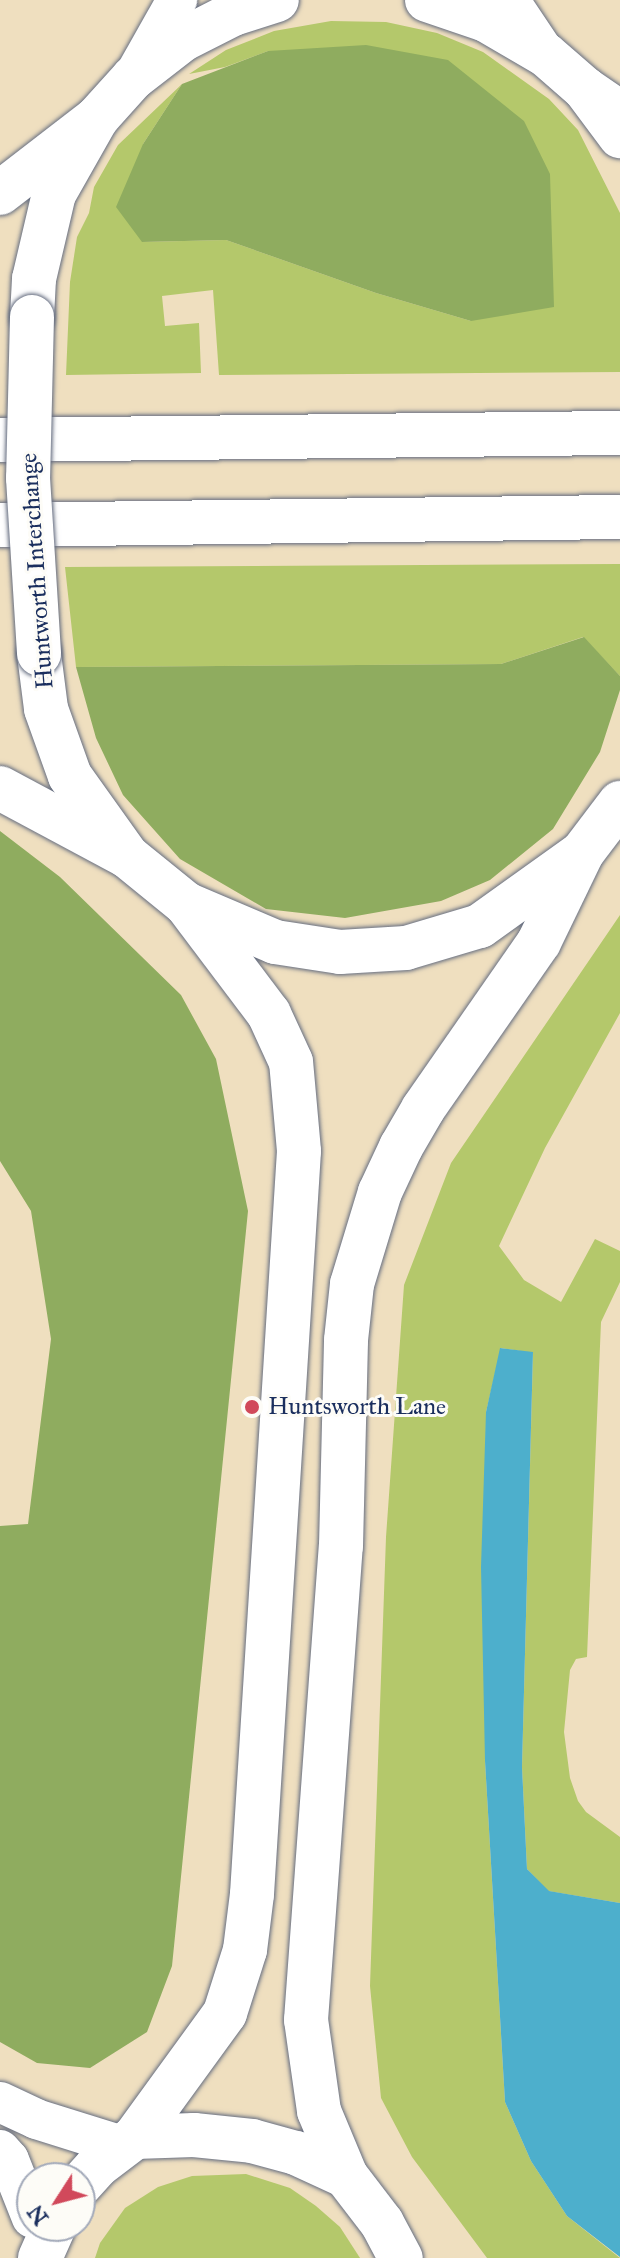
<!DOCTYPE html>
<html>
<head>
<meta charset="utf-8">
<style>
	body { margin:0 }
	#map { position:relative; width:620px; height:2258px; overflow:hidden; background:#efdfbf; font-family:"IM FELL Great Primer",serif }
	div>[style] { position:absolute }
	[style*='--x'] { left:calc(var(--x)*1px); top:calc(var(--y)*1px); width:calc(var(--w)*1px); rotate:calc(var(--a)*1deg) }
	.green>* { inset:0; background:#b4c86b }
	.forest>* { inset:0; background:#8fac5f }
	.water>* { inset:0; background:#4dafcc }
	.roads { filter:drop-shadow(0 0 2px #656d80) drop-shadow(0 0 2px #656d80) }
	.street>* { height:40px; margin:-20px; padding:0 20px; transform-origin:20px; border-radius:20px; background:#fff }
	.primary>* { height:44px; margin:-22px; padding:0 22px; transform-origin:22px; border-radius:22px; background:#fff }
	.highway>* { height:44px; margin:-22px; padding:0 22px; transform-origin:22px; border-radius:22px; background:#fff }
	.bridges { filter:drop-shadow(0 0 2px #656d80) drop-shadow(0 0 2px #656d80) }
	.primary-bridge>* { height:44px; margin:-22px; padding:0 22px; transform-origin:22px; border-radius:22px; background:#fff }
	.dots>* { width:22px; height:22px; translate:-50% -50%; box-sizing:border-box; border:4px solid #fdfcf7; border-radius:50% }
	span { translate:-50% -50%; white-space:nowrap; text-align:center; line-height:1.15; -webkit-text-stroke:6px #fdfcf7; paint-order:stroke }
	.street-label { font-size:24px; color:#1b2f5e }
	.poi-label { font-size:24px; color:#1b2f5e }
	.left { translate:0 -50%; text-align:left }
	.north { position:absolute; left:16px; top:2162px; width:80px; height:80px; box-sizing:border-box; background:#fdfcf7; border:2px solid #a3aaba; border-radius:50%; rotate:234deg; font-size:22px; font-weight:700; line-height:32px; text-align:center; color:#1b2f5e }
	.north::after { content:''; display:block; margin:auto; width:28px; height:36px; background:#d1495b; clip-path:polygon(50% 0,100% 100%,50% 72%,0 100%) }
</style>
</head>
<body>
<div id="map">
	<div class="green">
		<div style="clip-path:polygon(331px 21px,386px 22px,437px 33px,483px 52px,549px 99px,578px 130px,620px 213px,620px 372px,219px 375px,213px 290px,162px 296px,165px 326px,199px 323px,201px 373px,66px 375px,70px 282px,77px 237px,89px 213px,94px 187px,118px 145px,182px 84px,143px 144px,142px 242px,226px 240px,376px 293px,471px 321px,268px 51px,225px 67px,189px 74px,226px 50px,274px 31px)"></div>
		<div style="clip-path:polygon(620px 564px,620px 676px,583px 637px,501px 664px,76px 667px,65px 567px)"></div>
		<div style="clip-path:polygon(620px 915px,620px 1013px,545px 1148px,499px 1246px,524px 1280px,561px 1302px,595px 1239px,620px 1251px,620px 1282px,601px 1322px,587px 1657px,576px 1659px,570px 1670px,564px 1732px,570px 1778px,578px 1801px,586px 1812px,620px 1837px,620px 1903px,548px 1891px,527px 1869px,522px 1767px,533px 1353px,501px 1348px,486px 1412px,485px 1761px,505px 2102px,531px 2161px,567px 2216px,620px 2258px,487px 2258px,412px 2157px,381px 2098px,370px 1986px,386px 1537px,404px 1285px,451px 1163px)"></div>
		<div style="clip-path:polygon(246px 2174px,290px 2188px,316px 2206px,340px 2227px,360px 2258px,95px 2258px,100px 2243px,125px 2208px,158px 2187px,192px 2176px)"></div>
	</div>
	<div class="forest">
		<div style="clip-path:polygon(366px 45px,448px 60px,524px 121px,550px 174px,554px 307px,471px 321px,376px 293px,226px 240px,142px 242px,116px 207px,143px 144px,182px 84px,268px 51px)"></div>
		<div style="clip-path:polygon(584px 637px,620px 676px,620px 690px,600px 752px,553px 829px,490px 880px,441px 901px,345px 918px,266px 909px,180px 859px,123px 795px,96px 738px,76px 667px,501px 664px)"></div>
		<div style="clip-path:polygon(0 831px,60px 877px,181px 995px,216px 1059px,248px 1211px,172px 1966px,147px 2032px,90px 2068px,37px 2063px,0 2042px,0 1526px,28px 1524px,51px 1339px,31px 1211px,0 1161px)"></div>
	</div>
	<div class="water">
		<div style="clip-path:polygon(500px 1348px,533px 1352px,522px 1767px,527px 1869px,549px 1891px,620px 1903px,620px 2257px,567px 2216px,531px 2161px,505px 2102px,485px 1761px,481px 1567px,486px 1412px)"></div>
	</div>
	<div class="roads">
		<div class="street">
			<div style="--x:509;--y:0;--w:66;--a:56.1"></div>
			<div style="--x:133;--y:78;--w:90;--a:-60.6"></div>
			<div style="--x:0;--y:2102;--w:40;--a:25"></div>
			<div style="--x:36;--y:2119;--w:90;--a:17.4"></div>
			<div style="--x:0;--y:2150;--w:13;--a:48"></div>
			<div style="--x:9;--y:2160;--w:62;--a:68.4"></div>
		</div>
		<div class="primary">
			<div style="--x:427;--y:0;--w:62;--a:18.7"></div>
			<div style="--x:486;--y:20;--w:69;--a:30.3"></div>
			<div style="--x:546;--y:55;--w:52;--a:41.1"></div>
			<div style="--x:585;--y:89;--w:59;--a:53.3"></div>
			<div style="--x:32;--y:317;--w:38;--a:-87"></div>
			<div style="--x:34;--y:279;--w:87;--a:-76.8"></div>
			<div style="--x:54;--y:194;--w:87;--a:-60.5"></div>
			<div style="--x:97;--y:118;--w:54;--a:-48"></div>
			<div style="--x:133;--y:78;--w:62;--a:-37.8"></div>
			<div style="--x:182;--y:40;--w:57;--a:-27"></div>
			<div style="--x:233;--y:14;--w:46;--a:-17.7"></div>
			<div style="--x:39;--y:654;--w:55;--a:82.7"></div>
			<div style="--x:46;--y:709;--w:71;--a:70.3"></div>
			<div style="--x:70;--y:776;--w:98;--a:54.5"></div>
			<div style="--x:127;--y:856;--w:76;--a:39.1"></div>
			<div style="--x:186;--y:904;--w:97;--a:23.1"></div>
			<div style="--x:275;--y:942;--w:66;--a:8.7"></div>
			<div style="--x:340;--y:952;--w:66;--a:-3.5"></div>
			<div style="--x:406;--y:948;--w:77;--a:-16.6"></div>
			<div style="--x:480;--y:926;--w:125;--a:-35.6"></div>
			<div style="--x:582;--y:853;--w:63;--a:-52.8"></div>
			<div style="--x:135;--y:2137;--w:153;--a:-54"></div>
			<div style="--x:225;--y:2013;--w:66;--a:-72.4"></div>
			<div style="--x:245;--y:1950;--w:56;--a:-82.9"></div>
			<div style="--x:252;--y:1894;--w:744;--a:-86.38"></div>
			<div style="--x:299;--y:1151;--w:89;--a:-95.1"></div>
			<div style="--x:291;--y:1062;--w:53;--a:-114.6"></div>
			<div style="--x:269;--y:1014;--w:138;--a:-127"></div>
			<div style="--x:346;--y:2176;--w:70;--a:-112.6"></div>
			<div style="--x:319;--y:2111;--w:92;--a:-98.1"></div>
			<div style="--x:306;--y:2020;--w:475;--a:-85.8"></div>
			<div style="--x:341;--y:1546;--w:206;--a:-88.6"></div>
			<div style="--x:346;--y:1340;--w:56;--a:-83.9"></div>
			<div style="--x:352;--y:1284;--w:96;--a:-73.1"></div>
			<div style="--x:380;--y:1192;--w:50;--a:-65"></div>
			<div style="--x:401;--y:1147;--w:44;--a:-59.9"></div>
			<div style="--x:423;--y:1109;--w:203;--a:-55.2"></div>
			<div style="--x:539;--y:942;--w:99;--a:-64.2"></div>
			<div style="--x:80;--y:2185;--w:25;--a:-48"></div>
			<div style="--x:97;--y:2166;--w:48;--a:-37.3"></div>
			<div style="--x:135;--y:2137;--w:59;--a:-1.9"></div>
			<div style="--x:194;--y:2135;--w:58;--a:5.9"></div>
			<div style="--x:252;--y:2141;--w:46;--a:15.3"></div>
			<div style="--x:296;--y:2153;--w:55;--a:24.7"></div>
			<div style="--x:346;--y:2176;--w:59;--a:52.5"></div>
			<div style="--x:382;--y:2223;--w:40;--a:62"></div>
			<div style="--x:40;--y:2258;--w:35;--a:-66"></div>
		</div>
		<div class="highway">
			<div style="--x:585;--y:89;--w:42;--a:34.4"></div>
			<div style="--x:0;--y:193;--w:123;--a:-37.7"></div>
			<div style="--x:0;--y:440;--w:620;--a:-0.65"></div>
			<div style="--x:0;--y:525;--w:620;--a:-0.74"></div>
			<div style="--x:0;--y:788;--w:144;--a:28.2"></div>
		</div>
	</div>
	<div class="bridges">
		<div class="primary-bridge">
			<div style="--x:32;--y:317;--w:161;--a:91.4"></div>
			<div style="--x:28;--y:478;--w:176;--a:86.4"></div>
		</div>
	</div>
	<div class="dots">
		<div style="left:252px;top:1407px;background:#d1495b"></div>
	</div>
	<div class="street-label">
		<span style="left:37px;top:571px;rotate:-94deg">Huntworth Interchange</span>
	</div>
	<div class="poi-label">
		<span class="left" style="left:268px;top:1407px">Huntsworth Lane</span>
	</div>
	<div class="north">N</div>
</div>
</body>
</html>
